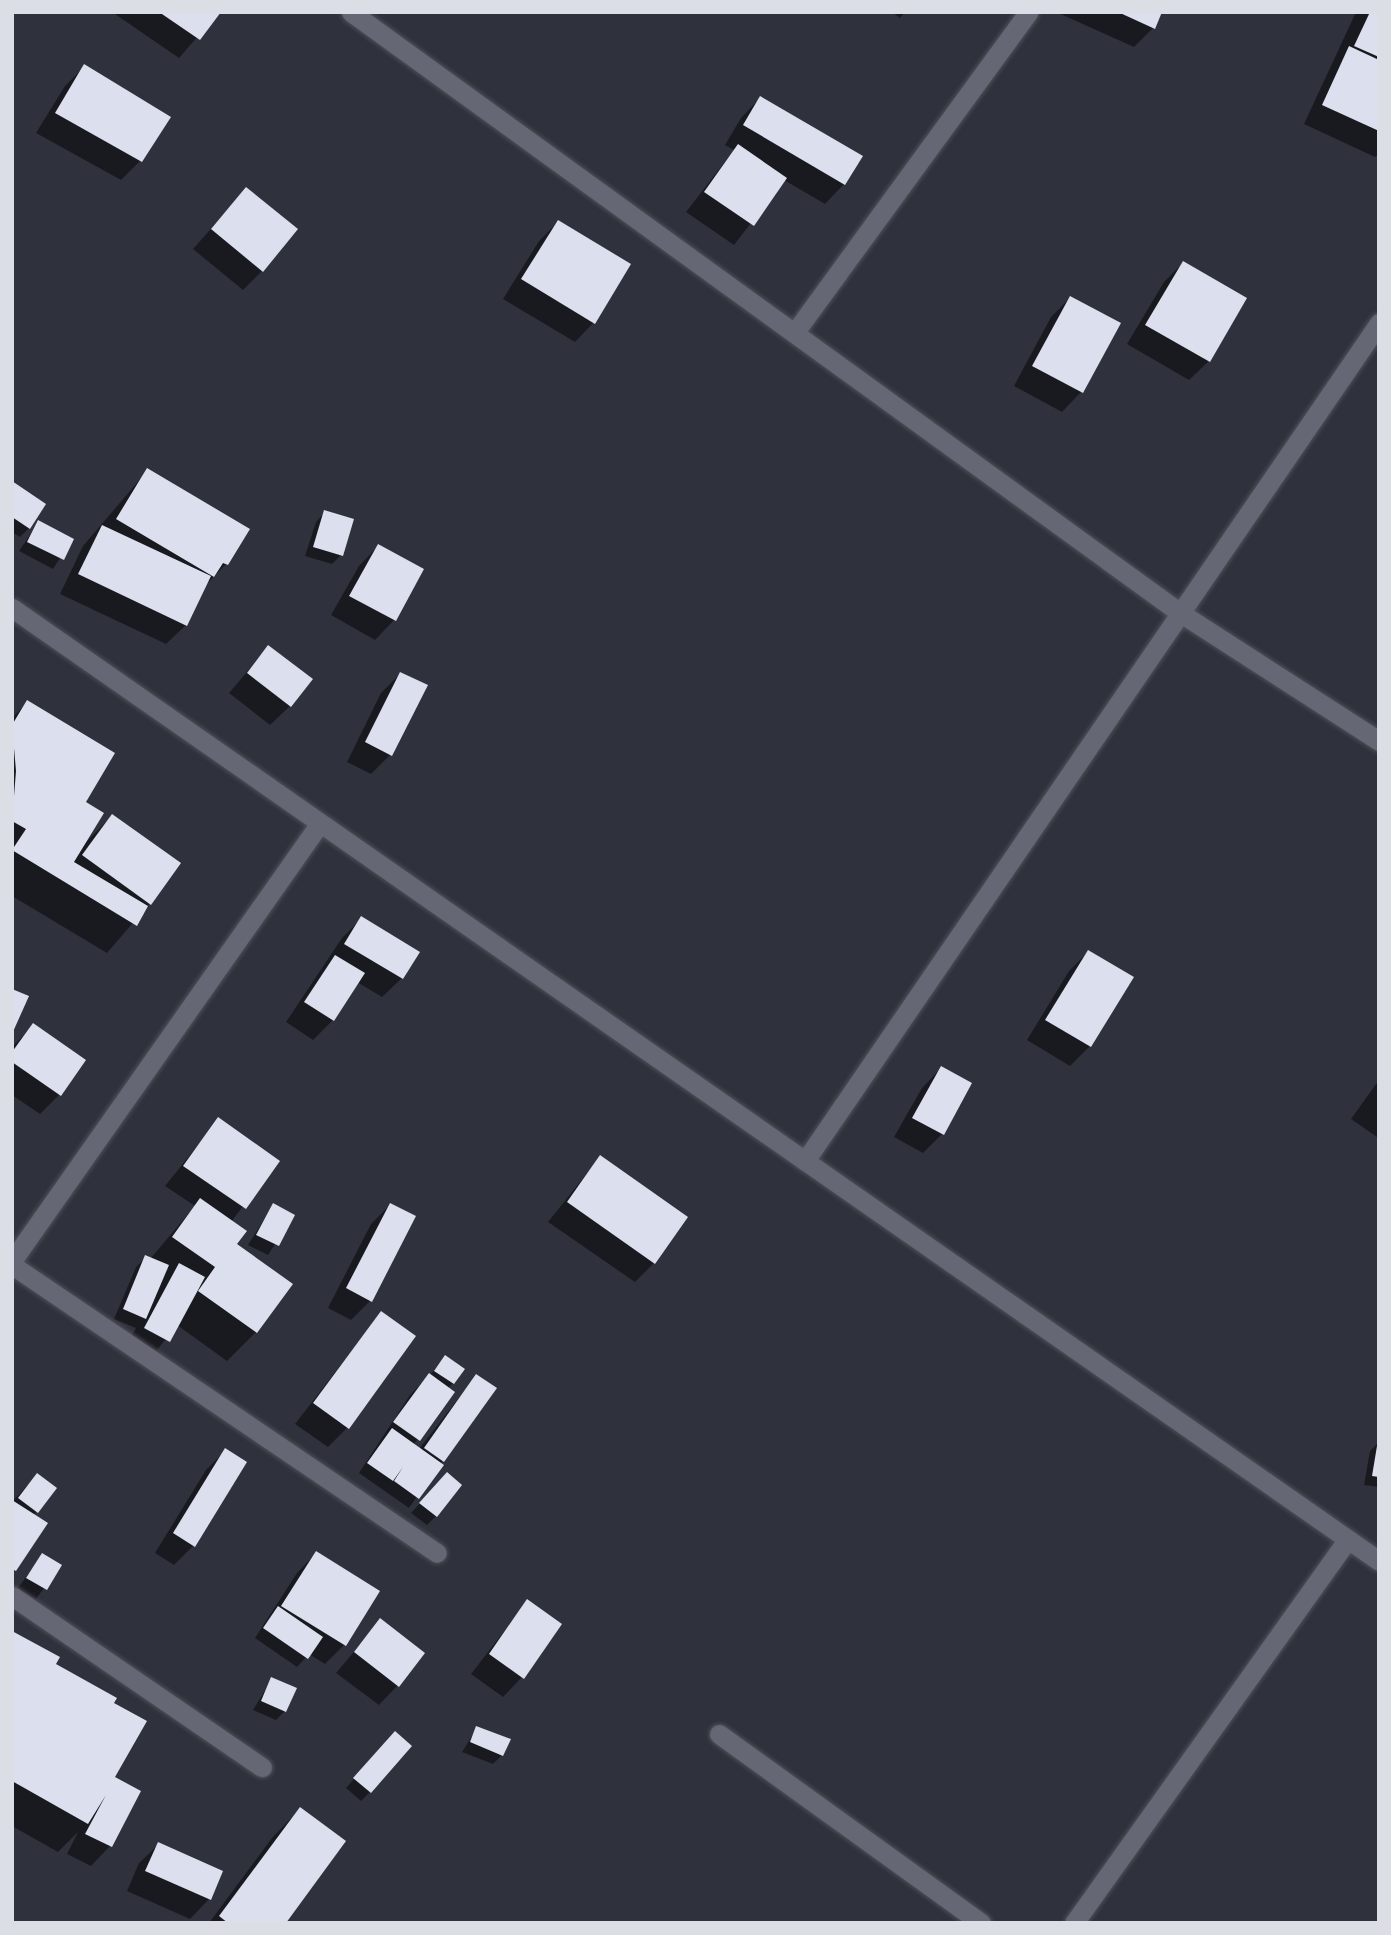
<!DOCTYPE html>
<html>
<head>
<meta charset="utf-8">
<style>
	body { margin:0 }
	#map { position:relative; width:1391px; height:1935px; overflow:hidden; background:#2f323c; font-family:Inter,sans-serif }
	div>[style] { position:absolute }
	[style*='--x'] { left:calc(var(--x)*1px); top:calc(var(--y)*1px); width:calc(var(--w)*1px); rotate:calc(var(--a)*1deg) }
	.shadow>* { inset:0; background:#0007 }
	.building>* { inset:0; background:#dcdfed }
	.roads { filter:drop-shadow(0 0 2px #4e5059) drop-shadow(0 0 2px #4e5059) }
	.minor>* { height:19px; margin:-9.5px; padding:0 9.5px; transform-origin:9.5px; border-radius:9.5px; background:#656874 }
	span { translate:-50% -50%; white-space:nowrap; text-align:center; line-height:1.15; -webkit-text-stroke:7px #191a1e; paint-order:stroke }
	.frame { position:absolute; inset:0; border:14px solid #dcdee5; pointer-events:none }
</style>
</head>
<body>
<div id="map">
	<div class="shadow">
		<div style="clip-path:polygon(112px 12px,219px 12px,179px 58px)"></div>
		<div style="clip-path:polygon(892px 12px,905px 12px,900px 18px)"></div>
		<div style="clip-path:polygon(1056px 12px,1160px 12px,1153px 28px,1134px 47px)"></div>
		<div style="clip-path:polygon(1356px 12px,1379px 12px,1379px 154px,1375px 157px,1304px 124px)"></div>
		<div style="clip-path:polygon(85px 66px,140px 161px,121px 180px,36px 133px,65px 86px)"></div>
		<div style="clip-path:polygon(760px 98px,844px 184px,825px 204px,784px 180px,734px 245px,686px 212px,734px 150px,725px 145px,741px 118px)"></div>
		<div style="clip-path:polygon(246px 189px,262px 271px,243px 290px,193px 249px)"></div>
		<div style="clip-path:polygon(558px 222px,594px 322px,575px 342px,503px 299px,539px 241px)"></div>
		<div style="clip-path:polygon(1183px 263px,1209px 361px,1189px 380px,1127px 344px,1164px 282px)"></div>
		<div style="clip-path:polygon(1070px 298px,1119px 324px,1081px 392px,1062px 412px,1014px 386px,1051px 317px)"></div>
		<div style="clip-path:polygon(147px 471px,248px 530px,226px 564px,204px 587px,186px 625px,166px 644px,60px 594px,83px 546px)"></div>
		<div style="clip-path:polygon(12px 484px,29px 528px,20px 537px,12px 532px)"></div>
		<div style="clip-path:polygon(325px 512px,341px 555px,332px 564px,305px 556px,316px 522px)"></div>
		<div style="clip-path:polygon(38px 523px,72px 540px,53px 569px,19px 551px)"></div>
		<div style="clip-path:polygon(378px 546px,422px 570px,394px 620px,375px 640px,331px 615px,359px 566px)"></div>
		<div style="clip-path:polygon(268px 647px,290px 706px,270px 725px,229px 693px)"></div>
		<div style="clip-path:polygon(400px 674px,390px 755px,371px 774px,347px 762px,381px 693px)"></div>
		<div style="clip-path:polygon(28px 702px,84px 802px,80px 848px,112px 816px,150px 903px,107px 953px,12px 896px,12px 718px)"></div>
		<div style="clip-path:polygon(361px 919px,402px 978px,382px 997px,357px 982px,333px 1020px,313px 1040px,286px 1022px,342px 938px)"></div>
		<div style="clip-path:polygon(1088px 952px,1090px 1046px,1070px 1066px,1027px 1040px,1069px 971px)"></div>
		<div style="clip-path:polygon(33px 1026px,59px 1095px,40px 1114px,12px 1095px,12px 1047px)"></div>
		<div style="clip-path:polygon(941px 1068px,942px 1134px,923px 1153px,894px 1137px,922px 1088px)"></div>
		<div style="clip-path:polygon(1379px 1080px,1379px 1135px,1377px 1137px,1351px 1119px)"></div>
		<div style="clip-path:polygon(218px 1120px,277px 1162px,231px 1222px,256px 1332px,227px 1361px,177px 1325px,149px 1360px,125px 1348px,136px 1328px,114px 1319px,136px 1267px,146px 1257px,150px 1259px,195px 1206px,165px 1186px)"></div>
		<div style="clip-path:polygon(600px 1157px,654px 1263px,635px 1282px,548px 1222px)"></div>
		<div style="clip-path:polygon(273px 1205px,293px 1216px,268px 1255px,248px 1245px)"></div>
		<div style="clip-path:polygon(390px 1205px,371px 1300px,351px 1320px,328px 1308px,371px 1224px)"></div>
		<div style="clip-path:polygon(381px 1313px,347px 1428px,328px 1447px,295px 1424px)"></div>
		<div style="clip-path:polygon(446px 1358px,453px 1383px,447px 1389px,453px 1393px,413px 1445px,419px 1449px,476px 1376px,442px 1461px,409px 1508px,359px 1473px,410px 1395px)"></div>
		<div style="clip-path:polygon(1379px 1442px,1379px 1487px,1364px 1485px,1370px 1451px)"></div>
		<div style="clip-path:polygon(225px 1451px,193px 1546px,174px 1565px,155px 1553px,206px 1470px)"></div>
		<div style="clip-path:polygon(37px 1475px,54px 1488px,33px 1516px,12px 1572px,12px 1502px)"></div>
		<div style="clip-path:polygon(438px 1484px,436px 1516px,427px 1525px,411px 1513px)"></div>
		<div style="clip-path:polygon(316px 1553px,344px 1645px,325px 1664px,309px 1654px,297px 1667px,255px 1638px,297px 1573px)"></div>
		<div style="clip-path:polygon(42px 1555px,60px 1566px,36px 1599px,18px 1588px)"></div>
		<div style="clip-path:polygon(527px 1602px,522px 1677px,503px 1697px,471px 1674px)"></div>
		<div style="clip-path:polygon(380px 1621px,398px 1685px,379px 1705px,336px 1673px)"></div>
		<div style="clip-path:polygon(12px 1633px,112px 1703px,112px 1778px,139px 1791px,110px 1846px,91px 1866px,67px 1854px,78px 1832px,58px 1852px,12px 1826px)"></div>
		<div style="clip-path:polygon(272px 1679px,285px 1711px,276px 1720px,253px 1710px)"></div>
		<div style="clip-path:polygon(477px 1728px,502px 1755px,493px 1764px,462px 1752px)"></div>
		<div style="clip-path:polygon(386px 1743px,370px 1792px,361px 1801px,346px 1788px)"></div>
		<div style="clip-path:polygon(300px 1809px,284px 1923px,209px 1923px,272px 1838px)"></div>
		<div style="clip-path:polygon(159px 1844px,221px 1872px,209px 1899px,190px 1919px,127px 1891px,139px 1863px)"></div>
	</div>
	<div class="building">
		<div style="clip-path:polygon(159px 12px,221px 12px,200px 40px)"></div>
		<div style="clip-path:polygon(1118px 12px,1162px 12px,1155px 29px)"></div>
		<div style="clip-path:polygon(1370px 12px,1379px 12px,1379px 57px,1354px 46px)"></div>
		<div style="clip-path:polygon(1349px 46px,1379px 60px,1379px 131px,1322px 105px)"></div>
		<div style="clip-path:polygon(84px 64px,171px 117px,142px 162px,55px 113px)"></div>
		<div style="clip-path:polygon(760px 96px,863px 156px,845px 185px,743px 125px)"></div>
		<div style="clip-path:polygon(738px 144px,787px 178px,754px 226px,704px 192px)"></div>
		<div style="clip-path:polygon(246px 187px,298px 229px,263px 272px,211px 229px)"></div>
		<div style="clip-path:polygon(558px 220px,631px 264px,595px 324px,521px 279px)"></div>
		<div style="clip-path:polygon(1183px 261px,1247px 298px,1210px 362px,1145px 325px)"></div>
		<div style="clip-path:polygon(1070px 296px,1121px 323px,1083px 393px,1032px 366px)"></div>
		<div style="clip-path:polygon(147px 468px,250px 529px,228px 565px,223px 563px,214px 577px,116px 519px)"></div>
		<div style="clip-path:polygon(12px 481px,46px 504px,30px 529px,12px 517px)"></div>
		<div style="clip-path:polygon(324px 510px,354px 519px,343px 556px,313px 547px)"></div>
		<div style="clip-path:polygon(38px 520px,74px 539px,64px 560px,27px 542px)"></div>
		<div style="clip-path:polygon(102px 525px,211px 576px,187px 626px,78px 574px)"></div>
		<div style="clip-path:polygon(378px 544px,424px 569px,396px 621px,349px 596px)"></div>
		<div style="clip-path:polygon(268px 645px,313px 679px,291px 707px,247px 673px)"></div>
		<div style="clip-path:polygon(400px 672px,428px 685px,392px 756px,365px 742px)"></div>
		<div style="clip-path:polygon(27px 700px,115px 753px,86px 802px,104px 813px,74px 862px,148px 906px,137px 926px,12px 850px,26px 829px,12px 821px,16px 771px,12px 725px)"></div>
		<div style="clip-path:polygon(112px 814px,181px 863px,151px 905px,82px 855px)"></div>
		<div style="clip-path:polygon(361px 916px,420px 952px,403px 979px,344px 944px)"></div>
		<div style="clip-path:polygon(1088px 950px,1134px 977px,1091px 1047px,1045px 1020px)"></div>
		<div style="clip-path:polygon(335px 955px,365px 973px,334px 1021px,304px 1002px)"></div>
		<div style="clip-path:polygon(12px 989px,29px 996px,12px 1034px)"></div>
		<div style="clip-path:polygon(33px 1023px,86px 1060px,61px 1096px,12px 1062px,12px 1052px)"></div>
		<div style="clip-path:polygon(941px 1066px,972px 1083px,944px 1135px,912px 1118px)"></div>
		<div style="clip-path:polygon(218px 1117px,280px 1161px,246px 1209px,183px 1166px)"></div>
		<div style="clip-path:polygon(600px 1155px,688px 1217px,655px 1264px,567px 1202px)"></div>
		<div style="clip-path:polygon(200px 1198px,247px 1231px,237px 1244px,293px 1284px,257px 1333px,198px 1291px,215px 1267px,172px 1237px)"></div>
		<div style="clip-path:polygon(273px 1203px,295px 1215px,279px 1246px,256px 1235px)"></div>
		<div style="clip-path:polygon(390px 1203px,416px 1216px,372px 1302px,346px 1288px)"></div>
		<div style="clip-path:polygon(145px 1255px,169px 1265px,146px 1319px,123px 1309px)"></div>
		<div style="clip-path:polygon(179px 1263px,205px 1277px,170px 1342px,144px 1328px)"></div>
		<div style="clip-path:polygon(381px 1311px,416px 1336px,349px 1429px,313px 1403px)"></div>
		<div style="clip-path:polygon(445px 1355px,465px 1369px,454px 1384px,434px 1371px)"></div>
		<div style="clip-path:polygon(429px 1373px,455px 1392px,420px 1441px,393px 1422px)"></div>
		<div style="clip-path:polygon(476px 1374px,497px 1388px,444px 1462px,424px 1448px)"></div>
		<div style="clip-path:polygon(392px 1428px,444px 1465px,419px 1499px,394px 1481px,403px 1467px,393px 1481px,367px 1463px)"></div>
		<div style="clip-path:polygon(1377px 1446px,1379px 1446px,1379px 1477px,1372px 1476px)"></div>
		<div style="clip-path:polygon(225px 1448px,247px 1462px,195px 1547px,173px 1533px)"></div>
		<div style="clip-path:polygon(447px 1472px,462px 1485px,437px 1517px,419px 1503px)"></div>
		<div style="clip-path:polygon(37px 1473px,57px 1488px,38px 1513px,18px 1498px)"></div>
		<div style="clip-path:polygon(12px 1500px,48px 1523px,16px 1571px,12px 1569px)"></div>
		<div style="clip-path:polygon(316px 1551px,380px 1591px,346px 1646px,281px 1606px)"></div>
		<div style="clip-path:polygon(42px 1553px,62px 1565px,47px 1590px,26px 1578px)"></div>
		<div style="clip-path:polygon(527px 1599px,562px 1624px,524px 1679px,489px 1654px)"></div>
		<div style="clip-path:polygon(278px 1606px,323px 1637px,308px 1659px,263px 1628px)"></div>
		<div style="clip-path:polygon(380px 1618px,425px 1653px,399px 1687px,354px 1652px)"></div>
		<div style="clip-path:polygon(12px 1631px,60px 1657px,56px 1664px,117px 1698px,114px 1703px,147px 1721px,115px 1777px,141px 1791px,112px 1847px,85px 1834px,106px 1795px,88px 1824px,12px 1781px)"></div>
		<div style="clip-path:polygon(271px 1677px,297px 1688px,286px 1712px,261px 1701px)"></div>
		<div style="clip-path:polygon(476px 1726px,511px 1739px,503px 1756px,470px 1742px)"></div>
		<div style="clip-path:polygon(395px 1731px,412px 1746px,371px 1793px,353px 1778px)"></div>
		<div style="clip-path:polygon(300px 1807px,346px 1841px,286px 1923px,228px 1923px,219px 1916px)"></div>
		<div style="clip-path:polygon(158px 1842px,223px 1871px,211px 1900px,145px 1871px)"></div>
	</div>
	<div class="roads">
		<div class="minor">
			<div style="--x:351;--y:12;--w:1023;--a:35.93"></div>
			<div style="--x:1179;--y:612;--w:238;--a:32.8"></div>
			<div style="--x:795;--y:332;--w:396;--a:-53.9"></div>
			<div style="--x:12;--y:608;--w:1666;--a:34.88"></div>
			<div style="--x:805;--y:1161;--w:1016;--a:-55.59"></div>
			<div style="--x:12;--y:1261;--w:535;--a:-54.89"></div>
			<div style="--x:12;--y:1265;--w:513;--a:34.12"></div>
			<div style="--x:12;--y:1596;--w:303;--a:34.4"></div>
			<div style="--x:719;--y:1734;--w:323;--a:35.8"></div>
			<div style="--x:1074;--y:1923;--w:470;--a:-54.5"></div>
		</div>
	</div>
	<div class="frame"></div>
</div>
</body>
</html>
